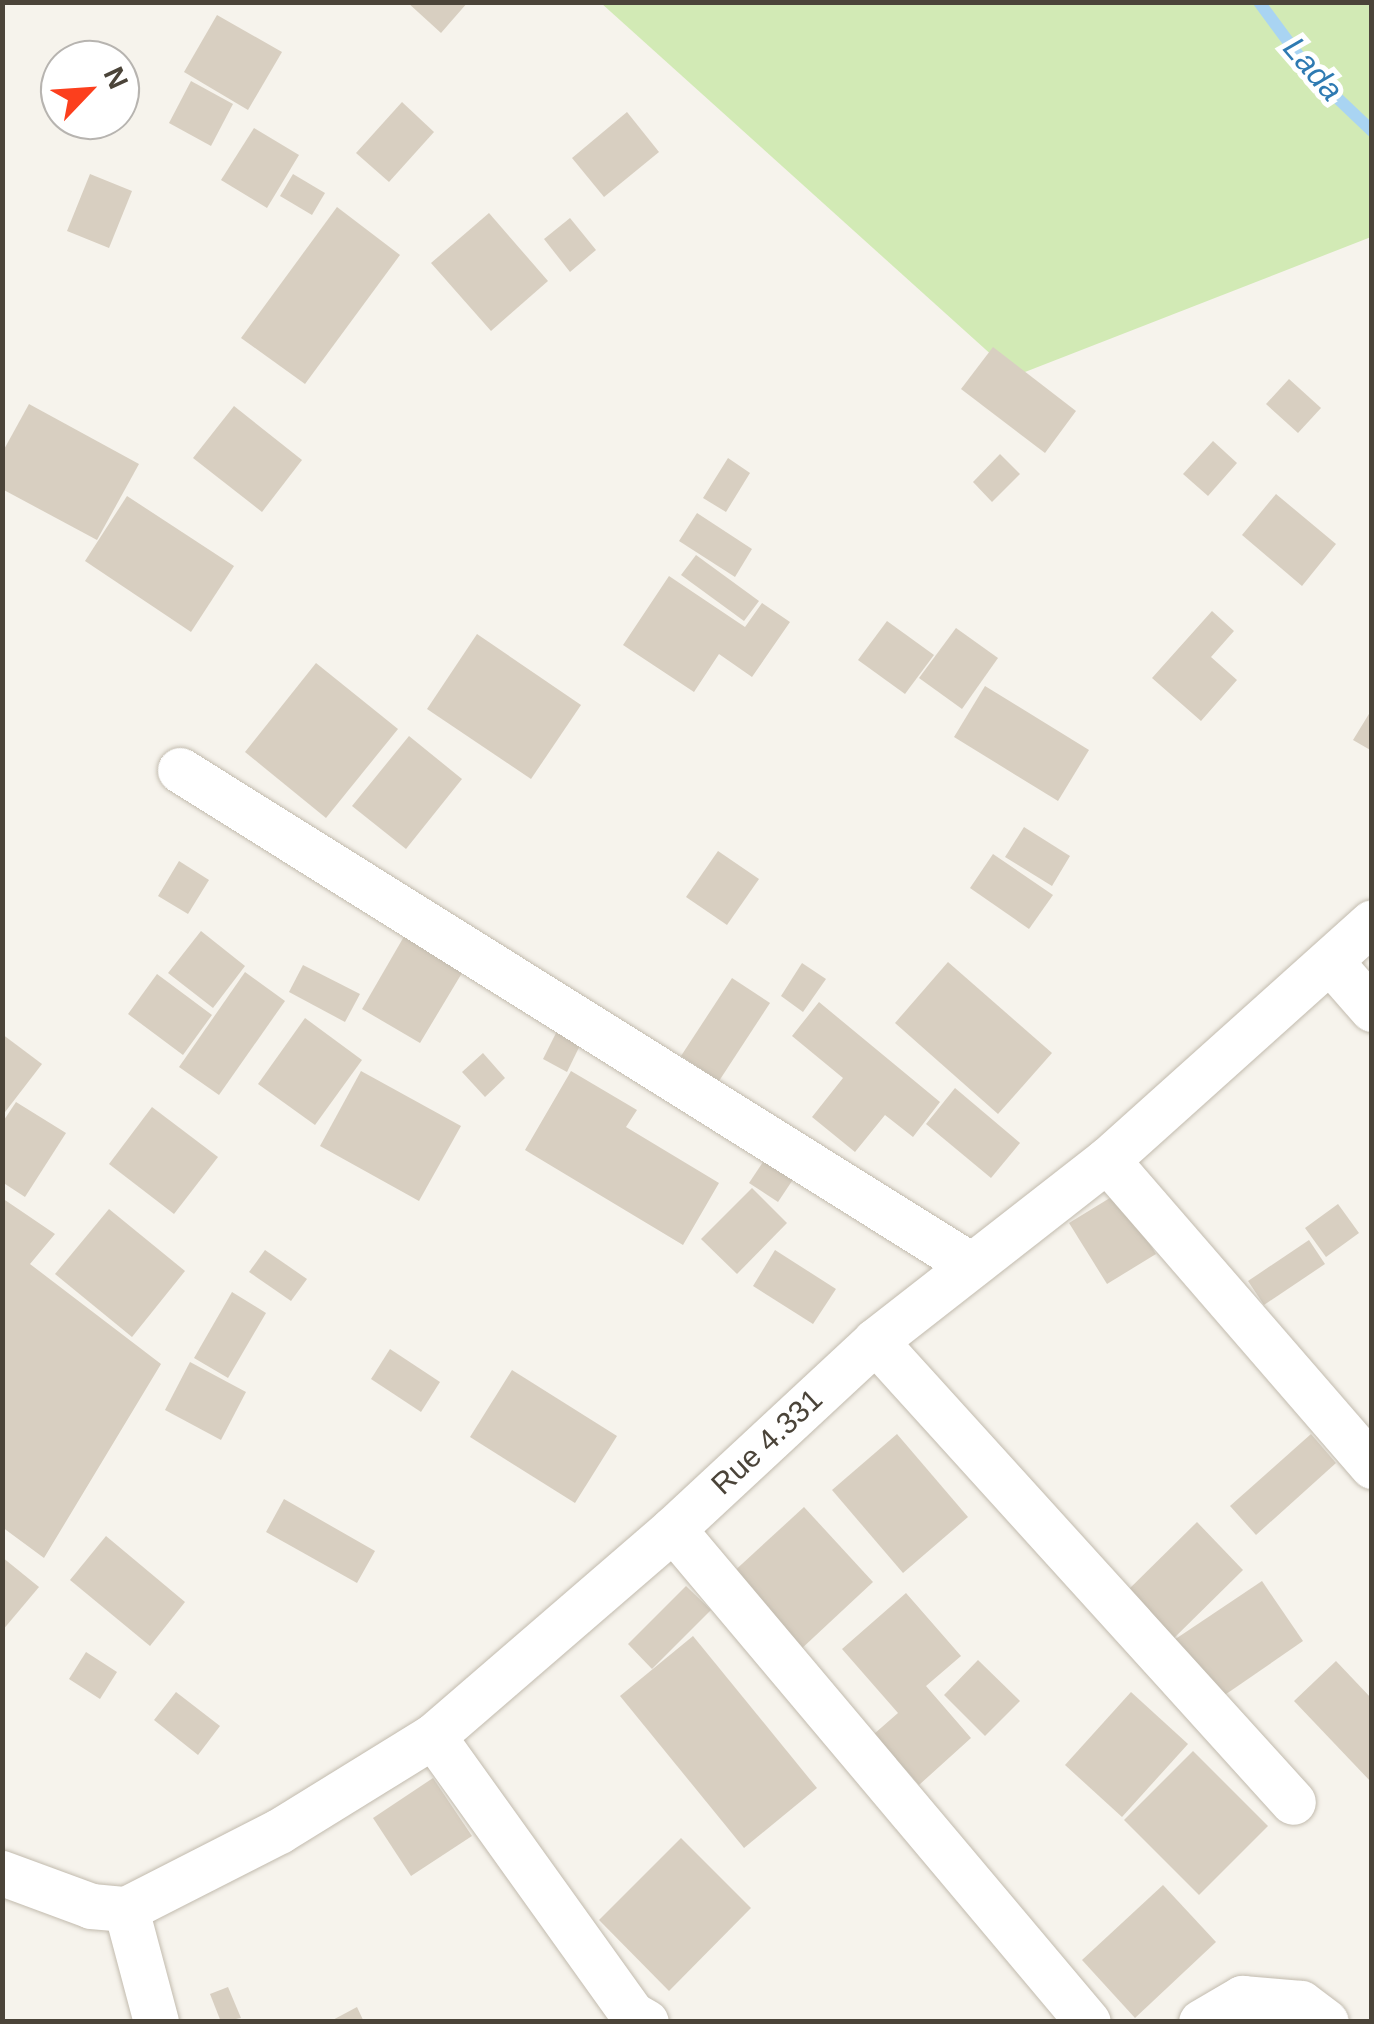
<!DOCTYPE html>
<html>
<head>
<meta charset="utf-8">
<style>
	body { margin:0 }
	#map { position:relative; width:1374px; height:2024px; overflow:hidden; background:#f6f3ec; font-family:Arial,sans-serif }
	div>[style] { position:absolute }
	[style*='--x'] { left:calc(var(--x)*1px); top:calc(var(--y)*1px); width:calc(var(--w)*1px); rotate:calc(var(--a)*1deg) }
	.green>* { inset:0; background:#d2eab5 }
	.stream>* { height:12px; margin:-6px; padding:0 6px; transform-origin:6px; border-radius:6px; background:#a9d4f2 }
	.building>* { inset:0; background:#d8cfc1 }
	.roads { filter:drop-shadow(0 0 2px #c2bbae) drop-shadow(0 0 2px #c2bbae) }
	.minor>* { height:45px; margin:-22.5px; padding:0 22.5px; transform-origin:22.5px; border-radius:22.5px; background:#fff }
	span { translate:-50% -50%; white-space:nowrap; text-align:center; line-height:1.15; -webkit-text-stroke:10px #fff; paint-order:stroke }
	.street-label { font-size:30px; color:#4b4439 }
	.water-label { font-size:32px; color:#2e7ab2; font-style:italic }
	.frame { position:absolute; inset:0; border:5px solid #4b4439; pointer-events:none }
	.north { position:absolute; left:40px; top:40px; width:100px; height:100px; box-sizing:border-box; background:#fff; border:2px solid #b7b4b0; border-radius:50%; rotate:65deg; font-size:28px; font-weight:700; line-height:40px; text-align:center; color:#4b4439 }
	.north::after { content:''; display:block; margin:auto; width:35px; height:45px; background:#fc3f1d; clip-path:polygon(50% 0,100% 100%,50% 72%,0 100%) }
</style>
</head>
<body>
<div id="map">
	<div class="green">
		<div style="clip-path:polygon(601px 3px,1371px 3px,1371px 237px,1015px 376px)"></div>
	</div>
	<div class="stream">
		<div style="--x:1259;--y:2;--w:89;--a:53.6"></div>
		<div style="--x:1312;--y:74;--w:83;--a:43.5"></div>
	</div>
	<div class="building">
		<div style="clip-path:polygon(407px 2px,468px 2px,441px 33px)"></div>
		<div style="clip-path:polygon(217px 15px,282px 52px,248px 110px,184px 72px)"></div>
		<div style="clip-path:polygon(191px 81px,233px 104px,211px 146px,169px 123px)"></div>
		<div style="clip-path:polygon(402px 102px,434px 132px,389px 182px,356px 153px)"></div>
		<div style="clip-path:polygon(627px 112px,659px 152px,604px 197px,572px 158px)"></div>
		<div style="clip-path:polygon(254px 128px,299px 155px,267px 208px,221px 180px)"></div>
		<div style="clip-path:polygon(90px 174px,132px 191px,109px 248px,67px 231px)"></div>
		<div style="clip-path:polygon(293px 174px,325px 193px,312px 215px,280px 196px)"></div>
		<div style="clip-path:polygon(337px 207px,400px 255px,305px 384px,241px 338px)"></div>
		<div style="clip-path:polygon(489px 213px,548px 281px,491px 331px,431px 263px)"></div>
		<div style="clip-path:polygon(570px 218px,596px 250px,570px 272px,544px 239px)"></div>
		<div style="clip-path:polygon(993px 347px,1076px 411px,1045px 453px,961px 389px)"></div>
		<div style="clip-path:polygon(1289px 379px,1321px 408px,1298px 433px,1266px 404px)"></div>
		<div style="clip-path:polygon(29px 404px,139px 464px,97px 540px,2px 489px,2px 453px)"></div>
		<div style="clip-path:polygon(234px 406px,302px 460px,262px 512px,193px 458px)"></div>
		<div style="clip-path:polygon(1213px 441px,1237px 463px,1208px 496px,1183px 474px)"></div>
		<div style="clip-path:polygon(1000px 454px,1020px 474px,992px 502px,973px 482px)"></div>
		<div style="clip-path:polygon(728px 458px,750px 473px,726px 512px,703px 498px)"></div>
		<div style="clip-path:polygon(1276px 494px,1336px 544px,1302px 586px,1242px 535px)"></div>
		<div style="clip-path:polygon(127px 496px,234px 566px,191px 632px,85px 561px)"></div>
		<div style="clip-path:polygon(697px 513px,752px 549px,735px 577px,679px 541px)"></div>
		<div style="clip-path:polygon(696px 555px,759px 601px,744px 621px,681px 575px)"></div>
		<div style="clip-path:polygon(669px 576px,745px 627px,762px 603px,790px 622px,752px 677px,719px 654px,694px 692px,623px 645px)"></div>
		<div style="clip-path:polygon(1212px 611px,1234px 631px,1211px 657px,1237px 680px,1201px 721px,1152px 678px)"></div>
		<div style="clip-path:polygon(887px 621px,934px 655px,905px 694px,858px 660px)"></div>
		<div style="clip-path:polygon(956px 628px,998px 658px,962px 709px,919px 678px)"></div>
		<div style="clip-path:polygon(477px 634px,581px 705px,531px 779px,427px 709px)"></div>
		<div style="clip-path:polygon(316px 663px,398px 729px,326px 818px,245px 752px)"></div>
		<div style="clip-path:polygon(985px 686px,1089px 750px,1058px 801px,954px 737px)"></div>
		<div style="clip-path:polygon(1372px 709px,1372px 751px,1353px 740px)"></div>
		<div style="clip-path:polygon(409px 736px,462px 779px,406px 849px,352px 806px)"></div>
		<div style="clip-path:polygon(1024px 827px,1070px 856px,1052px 886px,1005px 857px)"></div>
		<div style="clip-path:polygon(718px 851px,759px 879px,727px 925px,686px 897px)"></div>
		<div style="clip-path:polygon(993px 854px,1053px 895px,1029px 929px,970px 888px)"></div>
		<div style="clip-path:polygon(179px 861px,209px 880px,188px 914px,158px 896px)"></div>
		<div style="clip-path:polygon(201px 931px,245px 966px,213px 1008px,168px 973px)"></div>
		<div style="clip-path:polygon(406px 933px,465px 968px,420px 1043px,362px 1009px)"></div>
		<div style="clip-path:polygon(948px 962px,1052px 1053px,998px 1114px,895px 1023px)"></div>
		<div style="clip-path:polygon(802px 963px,826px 979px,803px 1012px,781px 996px)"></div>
		<div style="clip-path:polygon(303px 965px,360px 994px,345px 1022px,289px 992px)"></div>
		<div style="clip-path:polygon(245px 972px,285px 1001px,219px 1095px,179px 1067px)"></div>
		<div style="clip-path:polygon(157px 974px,212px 1015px,183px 1055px,128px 1014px)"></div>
		<div style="clip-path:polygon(732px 978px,770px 1003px,719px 1081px,681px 1056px)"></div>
		<div style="clip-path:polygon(819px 1002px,940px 1102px,913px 1137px,885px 1115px,855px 1152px,812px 1117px,843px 1078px,792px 1036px)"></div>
		<div style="clip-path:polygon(305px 1018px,362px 1060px,315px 1125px,258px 1084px)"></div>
		<div style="clip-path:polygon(562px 1021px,586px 1033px,567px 1072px,543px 1059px)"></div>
		<div style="clip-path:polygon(2px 1034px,42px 1064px,2px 1116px)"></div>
		<div style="clip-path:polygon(483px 1053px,505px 1078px,485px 1097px,462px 1072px)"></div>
		<div style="clip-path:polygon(361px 1071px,461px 1126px,419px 1201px,320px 1146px)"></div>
		<div style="clip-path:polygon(571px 1071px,637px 1110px,626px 1127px,719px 1183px,683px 1245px,525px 1150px)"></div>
		<div style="clip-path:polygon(955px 1088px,1020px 1143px,991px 1178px,926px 1124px)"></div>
		<div style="clip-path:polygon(16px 1102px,66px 1133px,25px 1197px,2px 1182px,2px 1123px)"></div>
		<div style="clip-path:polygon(152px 1107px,218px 1157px,174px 1214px,109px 1164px)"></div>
		<div style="clip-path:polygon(765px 1159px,794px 1178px,778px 1202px,749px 1183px)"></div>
		<div style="clip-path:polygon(752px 1188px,787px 1223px,737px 1274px,701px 1239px)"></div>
		<div style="clip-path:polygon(1118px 1193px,1156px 1254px,1107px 1284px,1069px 1223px)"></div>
		<div style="clip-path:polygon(2px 1198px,55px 1234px,30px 1264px,161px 1364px,44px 1558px,2px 1527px)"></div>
		<div style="clip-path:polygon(1338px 1204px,1359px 1233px,1326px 1257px,1305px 1228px)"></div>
		<div style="clip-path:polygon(109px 1209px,185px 1271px,132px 1337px,55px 1274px)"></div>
		<div style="clip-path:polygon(1309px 1240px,1325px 1264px,1264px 1305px,1248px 1281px)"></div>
		<div style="clip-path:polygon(265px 1250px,307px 1279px,291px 1301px,249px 1272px)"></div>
		<div style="clip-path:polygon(775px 1250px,836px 1289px,813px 1324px,753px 1286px)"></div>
		<div style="clip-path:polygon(232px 1292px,266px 1313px,228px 1378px,194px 1358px)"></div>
		<div style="clip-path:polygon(390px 1349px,440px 1382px,421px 1412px,371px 1379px)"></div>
		<div style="clip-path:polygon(190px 1362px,246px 1392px,221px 1440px,165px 1410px)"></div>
		<div style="clip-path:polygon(512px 1370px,617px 1436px,575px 1503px,470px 1437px)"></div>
		<div style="clip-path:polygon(897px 1434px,968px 1517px,903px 1573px,832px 1490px)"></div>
		<div style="clip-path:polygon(1311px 1434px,1336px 1463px,1256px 1535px,1230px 1506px)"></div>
		<div style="clip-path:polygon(284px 1499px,375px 1551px,357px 1583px,266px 1532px)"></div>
		<div style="clip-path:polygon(804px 1507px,873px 1582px,799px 1651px,730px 1575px)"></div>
		<div style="clip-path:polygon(1197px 1522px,1243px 1570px,1168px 1644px,1121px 1597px)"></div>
		<div style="clip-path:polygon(106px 1536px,185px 1602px,150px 1646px,70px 1580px)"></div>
		<div style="clip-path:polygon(2px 1557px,39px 1587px,2px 1631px)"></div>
		<div style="clip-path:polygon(1262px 1581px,1303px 1641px,1216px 1701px,1174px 1640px)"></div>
		<div style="clip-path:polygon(686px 1586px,711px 1610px,652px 1669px,628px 1644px)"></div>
		<div style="clip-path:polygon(906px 1593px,961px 1656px,926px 1686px,971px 1738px,919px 1785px,874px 1734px,898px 1713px,842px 1649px)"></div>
		<div style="clip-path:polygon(693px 1636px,817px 1788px,744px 1848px,620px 1696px)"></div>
		<div style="clip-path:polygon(86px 1652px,117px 1672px,100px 1699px,69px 1679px)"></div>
		<div style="clip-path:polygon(978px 1660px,1020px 1701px,985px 1736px,944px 1695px)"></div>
		<div style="clip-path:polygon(1336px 1661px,1372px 1699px,1372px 1783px,1294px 1701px)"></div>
		<div style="clip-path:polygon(176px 1692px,220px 1726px,198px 1755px,154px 1720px)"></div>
		<div style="clip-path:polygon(1131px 1692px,1188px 1744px,1122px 1817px,1065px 1765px)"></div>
		<div style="clip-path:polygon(1193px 1751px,1268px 1826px,1199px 1895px,1124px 1820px)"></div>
		<div style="clip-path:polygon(433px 1778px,472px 1836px,411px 1876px,373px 1818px)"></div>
		<div style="clip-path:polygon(681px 1838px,751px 1908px,669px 1991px,599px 1920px)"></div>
		<div style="clip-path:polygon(1163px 1885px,1216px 1942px,1135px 2018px,1082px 1960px)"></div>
		<div style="clip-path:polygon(228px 1987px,241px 2018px,221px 2022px,210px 1994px)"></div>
		<div style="clip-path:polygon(357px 2007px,364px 2022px,329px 2022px)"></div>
	</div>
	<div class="roads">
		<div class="minor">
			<div style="--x:180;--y:770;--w:933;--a:32.04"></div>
			<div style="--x:1330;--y:961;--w:64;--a:48.8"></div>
			<div style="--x:1107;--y:1160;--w:405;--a:49.1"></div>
			<div style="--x:875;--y:1341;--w:622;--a:47.8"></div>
			<div style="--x:673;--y:1529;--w:644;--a:49.91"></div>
			<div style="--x:433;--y:1736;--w:342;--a:54.4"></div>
			<div style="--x:632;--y:2014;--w:16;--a:30"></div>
			<div style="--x:2;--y:1873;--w:95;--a:20.3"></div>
			<div style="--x:91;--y:1906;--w:35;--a:5"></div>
			<div style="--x:126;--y:1909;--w:117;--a:75.1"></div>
			<div style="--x:126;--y:1909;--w:172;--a:-27"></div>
			<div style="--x:279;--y:1831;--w:181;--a:-31.7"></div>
			<div style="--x:433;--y:1736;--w:317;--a:-40.8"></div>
			<div style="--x:673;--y:1529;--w:276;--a:-42.9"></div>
			<div style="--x:875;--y:1341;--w:294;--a:-38"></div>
			<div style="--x:1107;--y:1160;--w:356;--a:-41.9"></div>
			<div style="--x:1201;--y:2022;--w:48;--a:-30.3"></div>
			<div style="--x:1242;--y:1998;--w:59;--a:4.8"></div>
			<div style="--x:1301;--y:2003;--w:31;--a:37"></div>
		</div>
	</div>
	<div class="street-label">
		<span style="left:767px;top:1442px;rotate:-43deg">Rue 4.331</span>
	</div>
	<div class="water-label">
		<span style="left:1313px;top:69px;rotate:49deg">Lada</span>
	</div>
	<div class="frame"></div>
	<div class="north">N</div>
</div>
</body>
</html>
